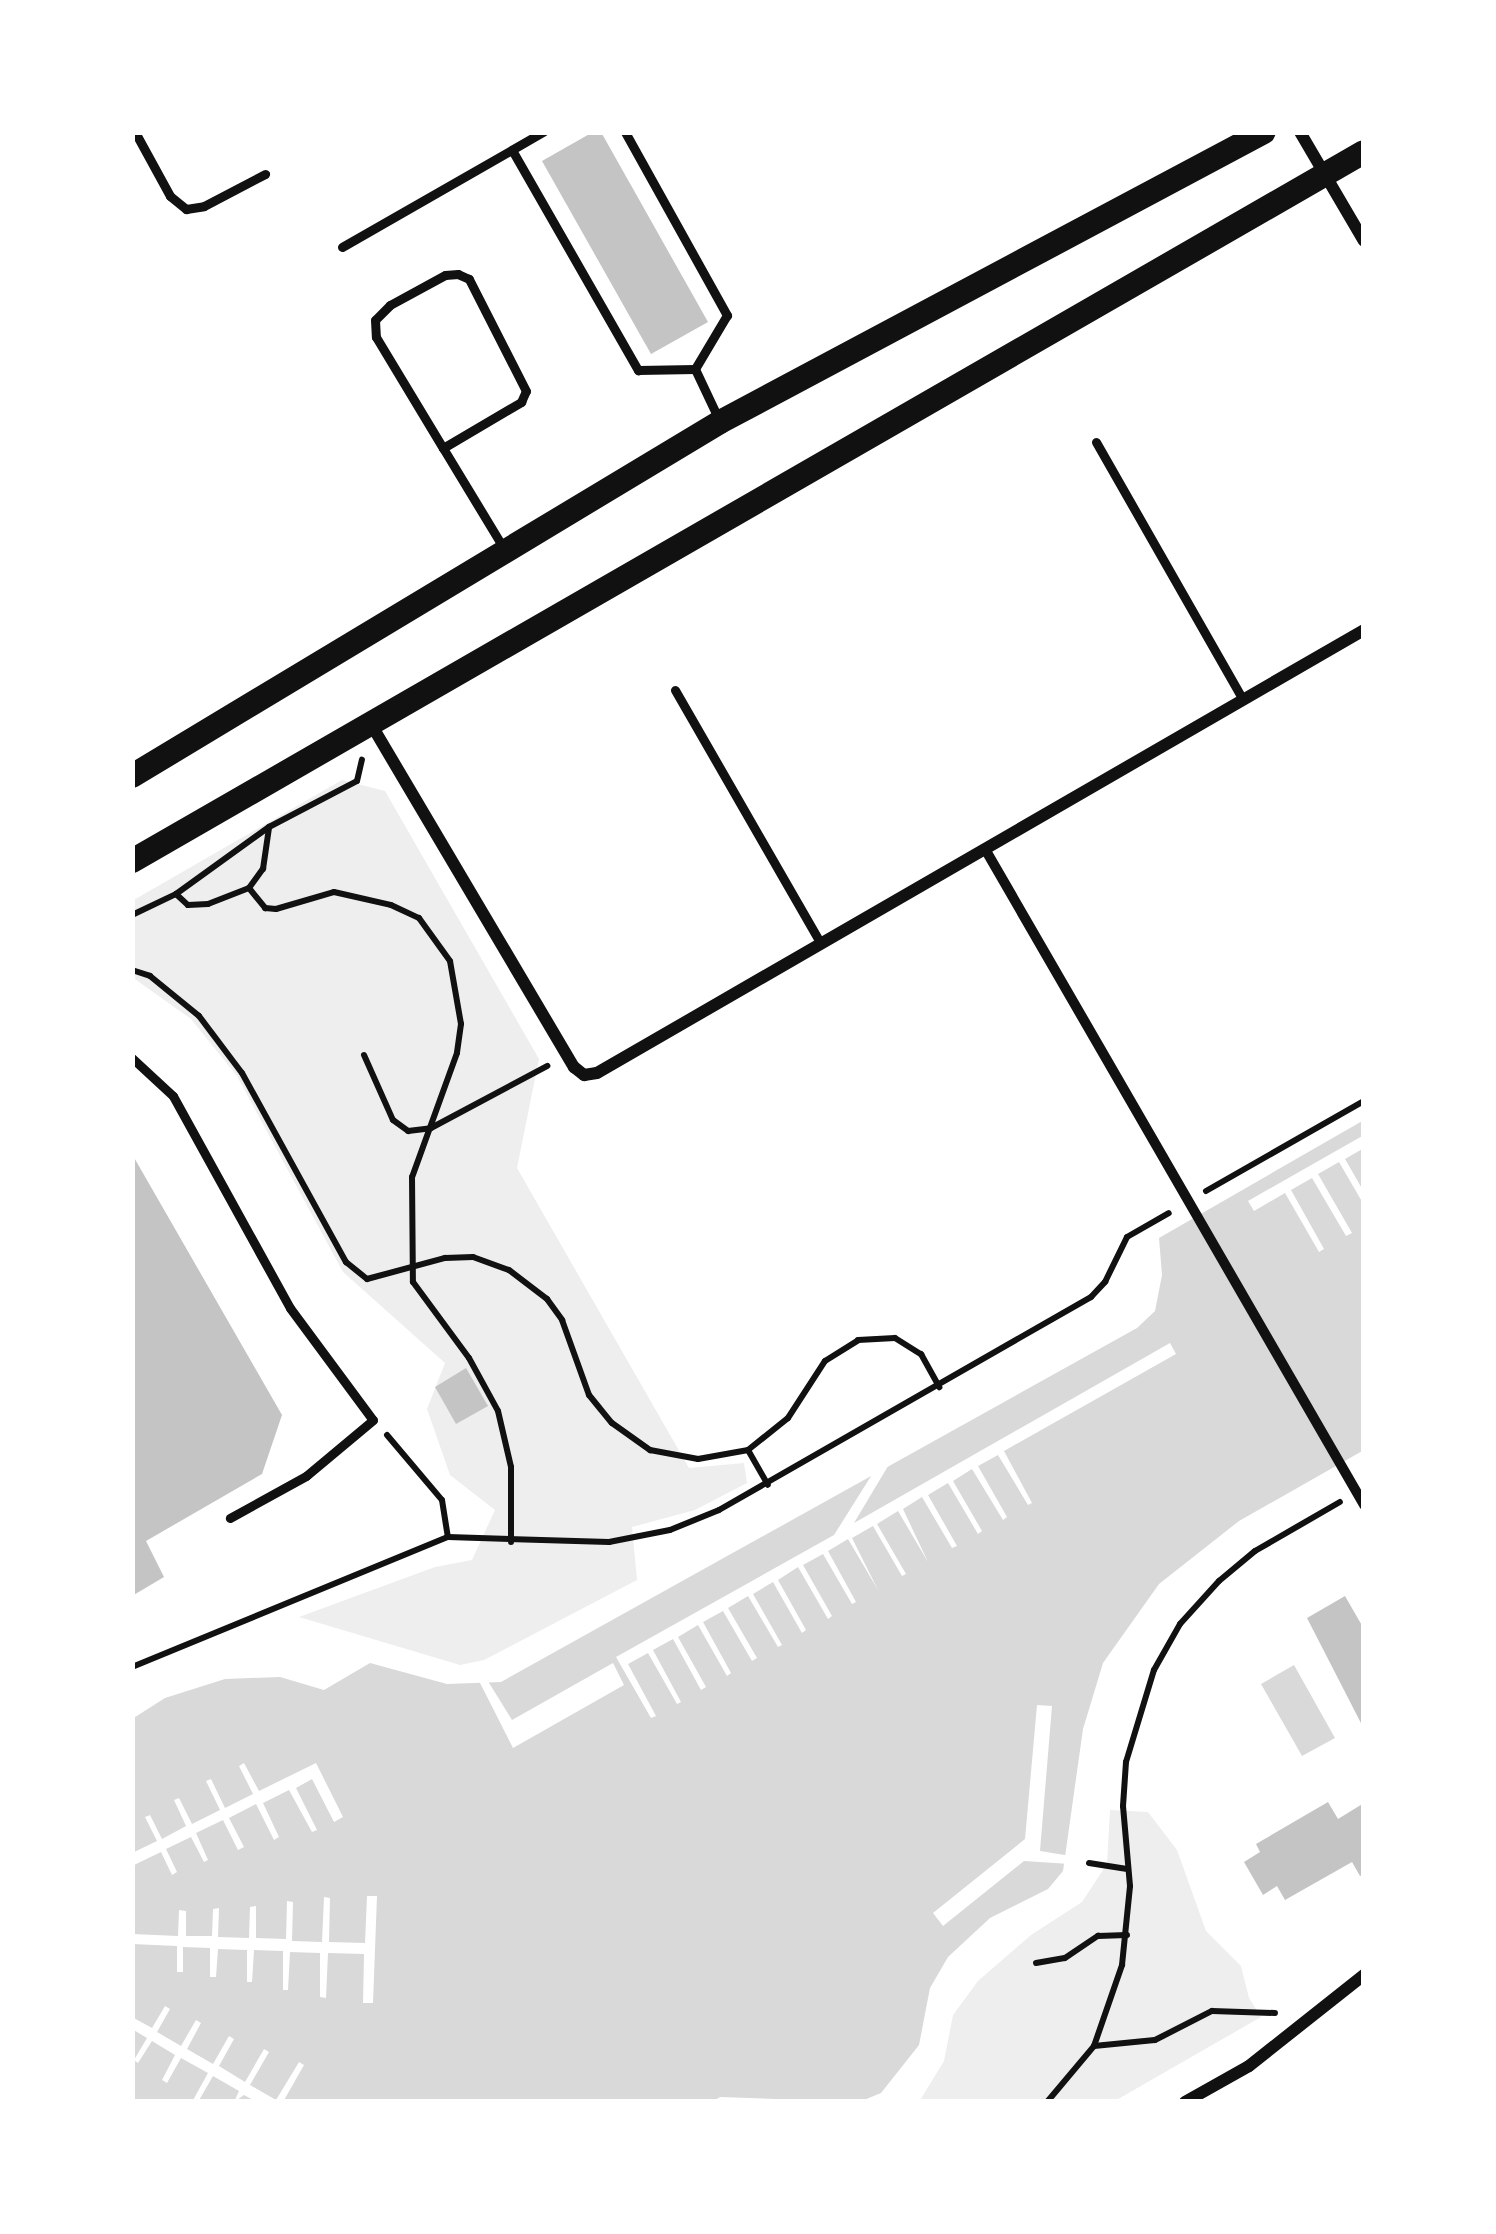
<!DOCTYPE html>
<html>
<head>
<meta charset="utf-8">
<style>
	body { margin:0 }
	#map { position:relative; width:1496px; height:2234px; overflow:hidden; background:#fff; font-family:"Public Sans",sans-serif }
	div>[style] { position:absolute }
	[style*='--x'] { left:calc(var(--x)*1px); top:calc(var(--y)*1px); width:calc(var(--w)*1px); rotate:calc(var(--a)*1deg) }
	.green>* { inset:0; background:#eee }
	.water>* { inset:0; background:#d9d9d9 }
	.pier>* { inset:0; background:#fff }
	.building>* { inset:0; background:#c4c4c4 }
	.path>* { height:6px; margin:-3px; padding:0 3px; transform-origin:3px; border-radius:3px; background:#111 }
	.service>* { height:9px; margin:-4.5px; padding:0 4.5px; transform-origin:4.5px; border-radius:4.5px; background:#111 }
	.pedestrian>* { height:10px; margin:-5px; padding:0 5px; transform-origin:5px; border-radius:5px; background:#111 }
	.minor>* { height:12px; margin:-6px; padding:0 6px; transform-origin:6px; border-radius:6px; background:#111 }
	.secondary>* { height:24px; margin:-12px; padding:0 12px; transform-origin:12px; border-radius:12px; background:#111 }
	span { translate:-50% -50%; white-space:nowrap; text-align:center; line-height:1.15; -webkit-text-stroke:12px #fff; paint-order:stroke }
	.frame { position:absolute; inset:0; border:135px solid #fff; pointer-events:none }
</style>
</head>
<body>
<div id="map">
	<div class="green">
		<div style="clip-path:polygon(342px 780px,385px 791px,539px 1059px,517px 1168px,689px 1468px,744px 1463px,747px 1483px,695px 1510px,632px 1527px,637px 1580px,484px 1660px,460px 1665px,299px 1617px,435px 1567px,472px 1560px,495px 1510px,450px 1475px,427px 1409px,445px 1363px,343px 1272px,237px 1076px,191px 1019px,132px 977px,132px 901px)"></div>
		<div style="clip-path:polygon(1110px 1810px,1148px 1812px,1177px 1850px,1206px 1931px,1241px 1966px,1249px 1998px,1261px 2017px,1113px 2102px,919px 2102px,944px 2061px,953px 2015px,978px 1981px,1031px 1935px,1082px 1902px,1107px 1864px)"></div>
	</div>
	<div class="water">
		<div style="clip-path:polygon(1364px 1120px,1364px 1450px,1239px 1521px,1159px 1584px,1103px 1663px,1083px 1729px,1063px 1871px,1048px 1889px,990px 1918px,948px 1957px,930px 1988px,919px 2045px,881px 2093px,859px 2102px,720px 2097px,712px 2102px,132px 2102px,132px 1719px,165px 1698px,225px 1679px,280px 1677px,324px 1690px,370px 1663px,447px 1684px,501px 1682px,1137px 1328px,1155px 1311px,1162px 1275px,1159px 1238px)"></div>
		<div style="clip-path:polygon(1294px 1665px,1335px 1738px,1302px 1756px,1261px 1684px)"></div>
	</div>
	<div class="pier">
		<div style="clip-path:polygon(1364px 1135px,1364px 1148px,1345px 1159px,1364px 1192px,1364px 1205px,1339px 1162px,1318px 1174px,1352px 1233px,1346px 1236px,1312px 1178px,1291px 1190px,1324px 1249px,1319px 1252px,1285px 1193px,1254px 1211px,1248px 1201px)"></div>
		<div style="clip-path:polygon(1170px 1343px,1176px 1354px,1004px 1451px,1032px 1503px,1028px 1505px,998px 1455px,978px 1466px,1007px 1517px,1003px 1520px,972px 1469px,953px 1481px,982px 1531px,978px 1534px,948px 1483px,928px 1495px,957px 1546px,952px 1548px,922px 1497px,903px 1509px,928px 1562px,898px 1511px,877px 1524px,906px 1574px,902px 1576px,873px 1526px,852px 1538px,878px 1590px,848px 1539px,828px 1551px,856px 1602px,852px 1604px,823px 1554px,803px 1565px,832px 1616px,828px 1619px,798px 1567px,778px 1580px,806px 1630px,802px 1633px,773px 1582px,753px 1594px,782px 1645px,778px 1647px,748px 1596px,728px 1608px,757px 1658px,752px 1661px,723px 1611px,703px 1622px,731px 1673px,727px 1676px,698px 1625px,678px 1637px,706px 1687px,701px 1690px,673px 1639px,653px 1650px,681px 1702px,677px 1704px,648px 1653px,628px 1664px,656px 1716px,651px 1718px,616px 1657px,834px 1535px,878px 1465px,894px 1456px,854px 1523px)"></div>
		<div style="clip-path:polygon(613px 1663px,624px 1685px,513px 1748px,478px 1679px,486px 1678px,512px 1720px)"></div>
		<div style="clip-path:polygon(1037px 1705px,1052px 1706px,1040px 1851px,1071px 1856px,1070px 1864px,1024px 1861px,943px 1926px,933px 1913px,1025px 1839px)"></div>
		<div style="clip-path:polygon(244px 1763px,259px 1791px,316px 1763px,343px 1817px,334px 1822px,312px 1779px,296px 1788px,317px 1830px,312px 1832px,289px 1790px,263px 1803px,279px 1837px,274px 1840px,256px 1804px,229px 1818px,244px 1847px,238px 1850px,223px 1820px,196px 1833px,208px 1860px,204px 1862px,191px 1837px,166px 1849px,177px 1872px,172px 1875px,161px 1852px,132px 1866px,132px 1853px,157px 1841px,145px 1817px,150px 1815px,162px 1839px,186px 1826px,174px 1800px,179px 1798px,192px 1824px,220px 1810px,206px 1781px,211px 1779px,225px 1808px,253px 1794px,239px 1766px)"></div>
		<div style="clip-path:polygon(367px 1896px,377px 1896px,373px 2003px,363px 2003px,364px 1954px,328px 1953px,326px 1998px,320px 1997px,320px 1953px,290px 1952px,288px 1990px,283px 1990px,283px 1951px,254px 1950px,252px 1982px,247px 1982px,247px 1950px,218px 1949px,216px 1977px,210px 1977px,210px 1948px,183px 1947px,183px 1972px,177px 1972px,177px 1946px,132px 1944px,132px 1934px,178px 1936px,179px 1910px,186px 1911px,186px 1936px,212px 1936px,213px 1909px,219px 1908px,218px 1937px,249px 1938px,250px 1907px,256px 1906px,256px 1938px,286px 1939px,287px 1901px,293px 1902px,292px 1941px,322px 1942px,324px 1897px,330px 1898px,329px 1942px,365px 1943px)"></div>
		<div style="clip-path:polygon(165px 2006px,170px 2009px,157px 2032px,181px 2046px,196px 2020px,201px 2023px,187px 2049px,213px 2064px,229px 2036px,234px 2039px,219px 2066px,245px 2082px,264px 2049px,269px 2052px,250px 2085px,276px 2100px,299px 2062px,304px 2065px,283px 2102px,257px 2102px,244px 2095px,234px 2102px,239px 2091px,213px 2076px,198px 2102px,192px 2102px,208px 2073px,181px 2058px,167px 2083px,162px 2080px,175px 2055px,152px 2041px,138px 2063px,134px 2060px,147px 2038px,132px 2029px,132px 2017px,152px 2028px)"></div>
	</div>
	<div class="building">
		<div style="clip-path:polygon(593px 132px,601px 132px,708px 322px,651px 354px,542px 161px)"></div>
		<div style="clip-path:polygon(132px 1154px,282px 1415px,262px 1474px,146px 1541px,164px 1577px,132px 1596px)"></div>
		<div style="clip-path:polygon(466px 1368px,488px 1406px,456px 1424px,435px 1387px)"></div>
		<div style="clip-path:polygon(1345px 1596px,1364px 1629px,1364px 1729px,1307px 1618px)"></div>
		<div style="clip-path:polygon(1328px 1802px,1338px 1819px,1364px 1803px,1364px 1874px,1360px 1876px,1352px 1862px,1285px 1900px,1277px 1886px,1263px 1895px,1244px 1862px,1260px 1852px,1256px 1844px)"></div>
	</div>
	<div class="path">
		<div style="--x:249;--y:888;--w:26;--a:51"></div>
		<div style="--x:265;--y:908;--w:11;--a:5"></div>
		<div style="--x:276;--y:909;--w:60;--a:-16.3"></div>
		<div style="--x:334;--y:892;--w:58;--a:12.8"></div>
		<div style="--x:391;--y:905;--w:31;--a:25"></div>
		<div style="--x:419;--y:918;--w:53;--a:54.2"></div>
		<div style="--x:450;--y:961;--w:64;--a:80.1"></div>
		<div style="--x:461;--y:1024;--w:29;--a:98"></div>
		<div style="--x:457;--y:1053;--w:132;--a:109.9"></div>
		<div style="--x:412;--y:1177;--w:105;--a:89.5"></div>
		<div style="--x:413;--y:1282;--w:94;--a:53.6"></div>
		<div style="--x:469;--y:1358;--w:60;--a:61.3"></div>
		<div style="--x:498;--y:1411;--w:57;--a:76.9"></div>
		<div style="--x:511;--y:1467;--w:75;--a:90"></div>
		<div style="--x:176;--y:894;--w:16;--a:43"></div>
		<div style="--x:188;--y:905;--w:20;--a:-3"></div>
		<div style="--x:208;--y:904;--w:44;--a:-21.3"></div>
		<div style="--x:249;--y:888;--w:24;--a:-54"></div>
		<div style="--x:263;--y:869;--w:41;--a:-81.7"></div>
		<div style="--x:132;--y:915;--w:49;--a:-25.5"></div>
		<div style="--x:176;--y:894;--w:115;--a:-35.8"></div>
		<div style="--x:269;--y:827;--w:99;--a:-27.6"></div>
		<div style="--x:357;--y:781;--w:22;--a:-77"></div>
		<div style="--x:132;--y:970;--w:19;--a:18"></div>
		<div style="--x:150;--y:976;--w:63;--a:39.2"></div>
		<div style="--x:199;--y:1016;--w:71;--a:53"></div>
		<div style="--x:242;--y:1073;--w:216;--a:61.2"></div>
		<div style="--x:346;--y:1262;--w:27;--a:39"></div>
		<div style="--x:367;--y:1279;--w:81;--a:-15.1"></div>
		<div style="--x:445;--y:1258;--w:28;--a:-2"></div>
		<div style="--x:473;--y:1257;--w:38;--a:20"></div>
		<div style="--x:509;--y:1270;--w:48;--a:37.3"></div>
		<div style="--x:547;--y:1299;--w:26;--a:54"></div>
		<div style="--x:562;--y:1320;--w:80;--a:70.2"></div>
		<div style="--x:589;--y:1395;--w:36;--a:51"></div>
		<div style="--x:612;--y:1423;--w:47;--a:35.4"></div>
		<div style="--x:650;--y:1450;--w:49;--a:10.6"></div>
		<div style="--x:698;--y:1459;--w:51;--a:-10.2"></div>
		<div style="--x:748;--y:1450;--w:51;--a:-38.7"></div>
		<div style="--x:788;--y:1418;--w:68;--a:-57"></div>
		<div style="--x:825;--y:1361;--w:39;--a:-32"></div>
		<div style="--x:858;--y:1340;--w:37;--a:-3"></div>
		<div style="--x:895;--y:1338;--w:31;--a:32"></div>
		<div style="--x:921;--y:1354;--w:38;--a:61"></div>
		<div style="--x:364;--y:1055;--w:71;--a:66"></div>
		<div style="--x:393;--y:1120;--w:19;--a:36"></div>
		<div style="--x:408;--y:1131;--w:23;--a:-7"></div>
		<div style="--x:431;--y:1128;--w:132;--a:-28.1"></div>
		<div style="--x:1206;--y:1191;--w:182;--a:-29.7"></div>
		<div style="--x:387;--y:1435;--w:85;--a:49.8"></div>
		<div style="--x:442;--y:1500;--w:37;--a:81"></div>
		<div style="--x:748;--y:1450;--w:40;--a:60.3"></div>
		<div style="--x:132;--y:1667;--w:342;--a:-22.4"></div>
		<div style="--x:448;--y:1537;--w:161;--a:1.8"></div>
		<div style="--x:609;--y:1542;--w:62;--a:-11.1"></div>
		<div style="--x:670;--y:1530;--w:53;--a:-22.2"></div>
		<div style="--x:719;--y:1510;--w:429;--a:-29.8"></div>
		<div style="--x:1091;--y:1297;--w:21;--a:-47"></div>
		<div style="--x:1105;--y:1282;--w:50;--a:-63.9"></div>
		<div style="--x:1127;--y:1237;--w:48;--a:-29.7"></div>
		<div style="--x:1089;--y:1863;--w:37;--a:9"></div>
		<div style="--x:1036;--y:1963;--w:29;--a:-10"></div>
		<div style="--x:1065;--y:1958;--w:40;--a:-34"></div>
		<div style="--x:1098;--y:1936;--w:29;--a:-2"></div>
		<div style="--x:1094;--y:2046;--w:61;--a:-5.6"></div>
		<div style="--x:1155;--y:2040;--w:64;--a:-27"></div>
		<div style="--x:1212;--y:2011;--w:63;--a:1.8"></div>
		<div style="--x:1047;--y:2102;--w:73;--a:-50"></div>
		<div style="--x:1094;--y:2046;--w:86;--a:-70.9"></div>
		<div style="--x:1122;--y:1965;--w:79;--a:-84.2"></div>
		<div style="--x:1130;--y:1886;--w:80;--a:-95"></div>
		<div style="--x:1123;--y:1806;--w:44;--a:-86.1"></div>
		<div style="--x:1126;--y:1762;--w:96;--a:-73.1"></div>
		<div style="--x:1154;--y:1670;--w:53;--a:-60.5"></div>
		<div style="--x:1180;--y:1624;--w:58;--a:-47.8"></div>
		<div style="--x:1219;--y:1581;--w:47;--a:-39.8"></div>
		<div style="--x:1255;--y:1551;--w:98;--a:-30"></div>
	</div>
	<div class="service">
		<div style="--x:135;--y:132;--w:73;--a:61.3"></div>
		<div style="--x:170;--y:196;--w:21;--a:39"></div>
		<div style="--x:186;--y:209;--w:18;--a:-9"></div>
		<div style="--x:204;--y:206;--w:69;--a:-27.7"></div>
		<div style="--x:625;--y:132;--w:210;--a:60.9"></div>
		<div style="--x:727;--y:315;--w:63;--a:120.7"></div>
		<div style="--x:695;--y:369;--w:59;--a:64.7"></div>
		<div style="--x:512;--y:150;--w:254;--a:60.2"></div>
		<div style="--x:638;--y:370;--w:57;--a:-1"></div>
		<div style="--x:342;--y:247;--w:232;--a:-29.8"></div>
		<div style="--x:1096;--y:442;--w:297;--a:60.3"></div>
		<div style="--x:443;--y:448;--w:91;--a:-30.5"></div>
		<div style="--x:521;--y:402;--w:12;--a:-66"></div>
		<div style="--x:526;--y:391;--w:126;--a:-117"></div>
		<div style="--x:469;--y:279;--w:12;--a:-156"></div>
		<div style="--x:458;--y:274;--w:13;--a:176"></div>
		<div style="--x:445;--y:275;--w:63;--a:151.4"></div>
		<div style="--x:390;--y:305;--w:21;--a:135"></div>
		<div style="--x:375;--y:320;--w:17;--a:87"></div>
		<div style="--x:376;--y:337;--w:130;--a:58.9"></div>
		<div style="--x:443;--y:448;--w:116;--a:58.8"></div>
		<div style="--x:675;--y:690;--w:293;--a:60.1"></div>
		<div style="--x:132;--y:1058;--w:56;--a:42.8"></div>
		<div style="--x:173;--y:1096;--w:242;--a:61.1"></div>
		<div style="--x:290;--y:1308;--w:139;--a:53.5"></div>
		<div style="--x:373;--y:1420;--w:87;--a:140.1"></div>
		<div style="--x:306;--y:1476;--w:87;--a:151.1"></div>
	</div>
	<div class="pedestrian">
		<div style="--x:985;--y:849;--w:758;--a:59.98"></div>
	</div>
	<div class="minor">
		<div style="--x:1300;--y:132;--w:126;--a:59.6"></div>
		<div style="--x:371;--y:724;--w:399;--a:59.4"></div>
		<div style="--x:574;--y:1067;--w:13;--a:39"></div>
		<div style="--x:584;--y:1075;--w:13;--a:-9"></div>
		<div style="--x:597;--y:1073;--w:886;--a:-30.01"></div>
		<div style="--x:1185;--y:2102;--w:73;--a:-29.4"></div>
		<div style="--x:1249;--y:2066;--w:147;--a:-38.4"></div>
	</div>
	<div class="secondary">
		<div style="--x:132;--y:776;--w:686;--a:-31.05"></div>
		<div style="--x:720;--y:422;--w:616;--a:-28.06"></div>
		<div style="--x:132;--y:861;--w:1421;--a:-29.92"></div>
	</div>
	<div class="frame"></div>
</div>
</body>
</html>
